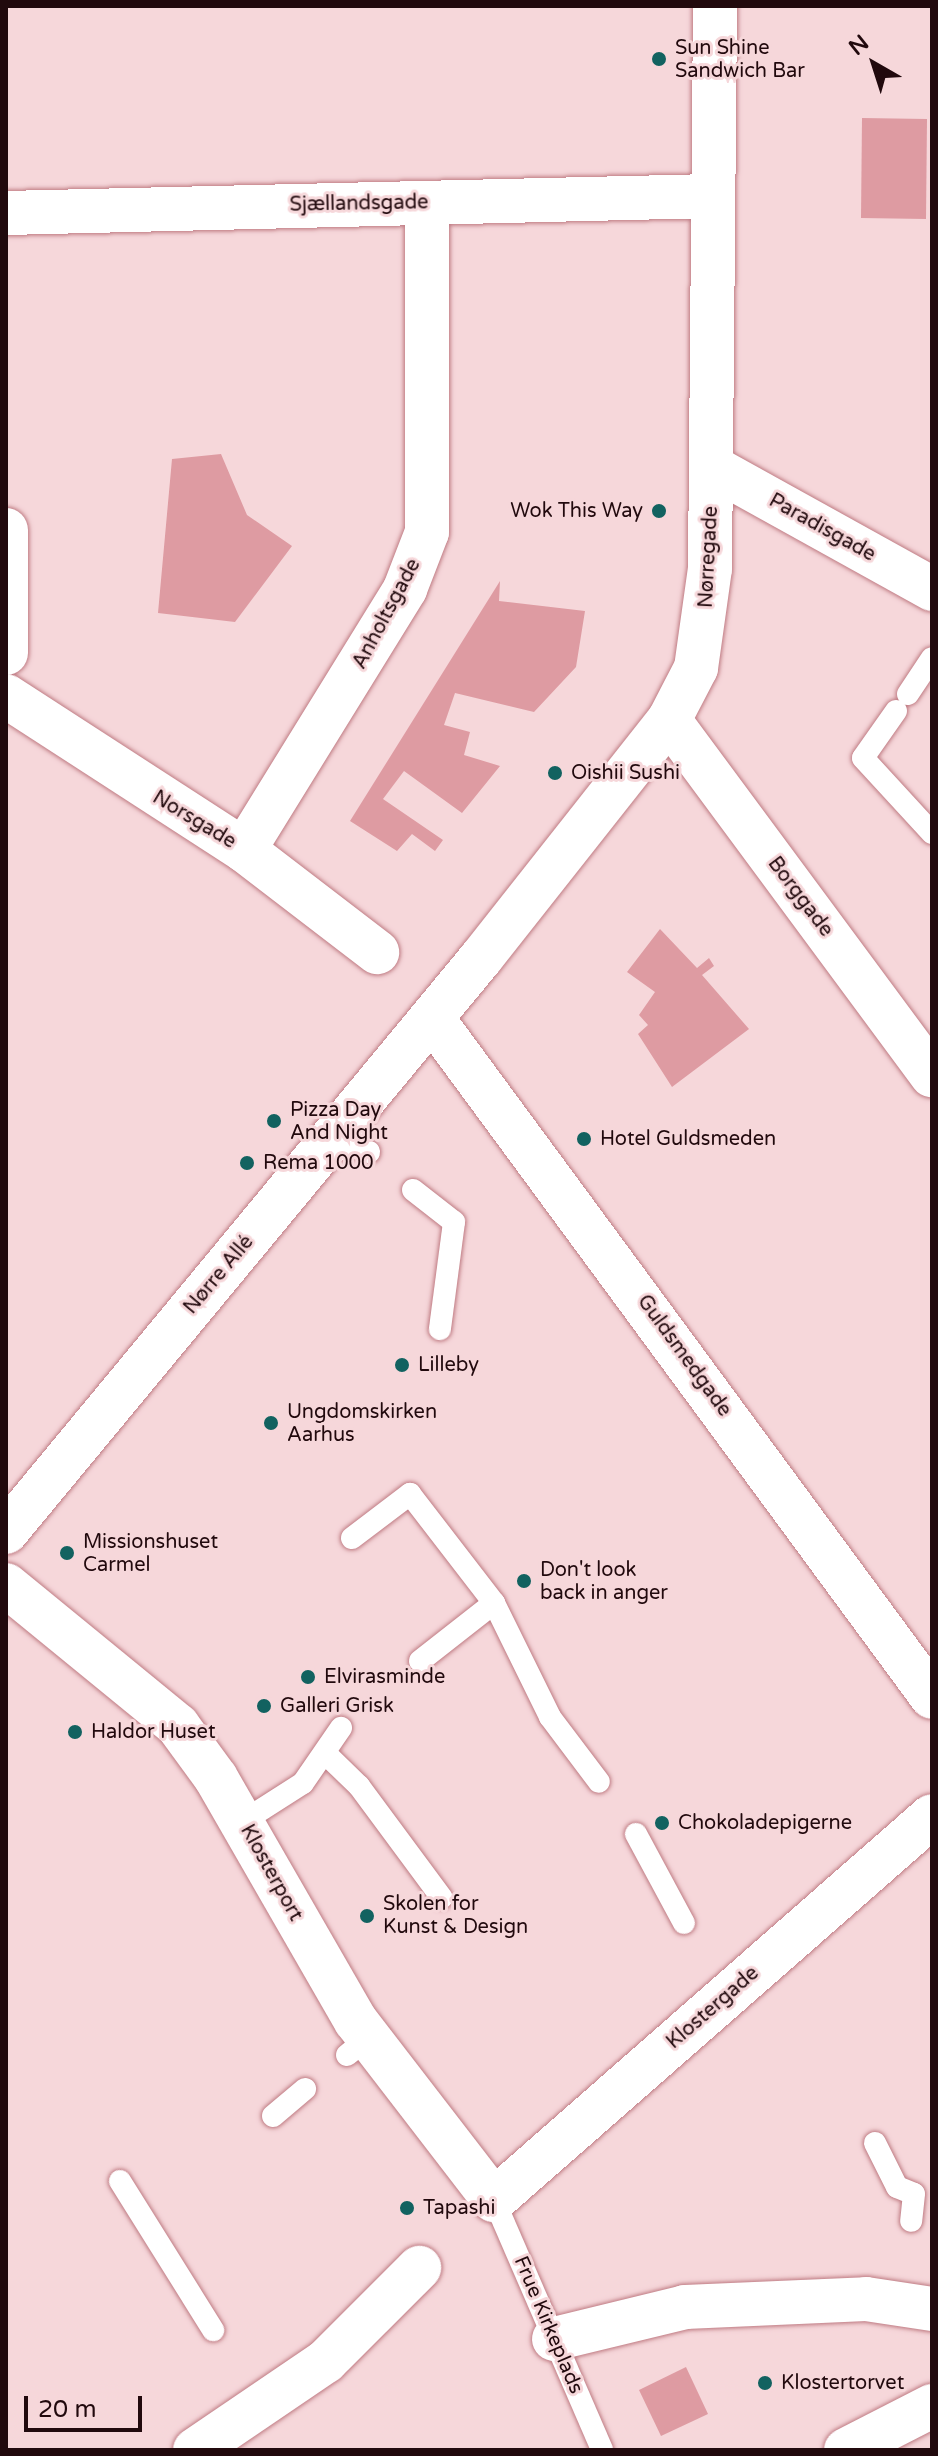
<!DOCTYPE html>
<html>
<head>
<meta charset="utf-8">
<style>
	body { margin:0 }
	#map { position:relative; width:938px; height:2456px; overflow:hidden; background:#f6d7da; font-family:"Varela Round",sans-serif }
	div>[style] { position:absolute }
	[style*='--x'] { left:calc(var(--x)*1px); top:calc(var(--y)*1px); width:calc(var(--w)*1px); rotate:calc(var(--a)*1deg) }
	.green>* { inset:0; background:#de9ba2 }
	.roads { filter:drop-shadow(0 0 2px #bf7b83) drop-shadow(0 0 2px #bf7b83) }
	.lane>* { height:22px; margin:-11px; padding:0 11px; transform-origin:11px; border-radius:11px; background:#fff }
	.street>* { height:44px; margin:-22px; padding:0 22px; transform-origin:22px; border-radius:22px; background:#fff }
	.secondary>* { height:44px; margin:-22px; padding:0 22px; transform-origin:22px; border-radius:22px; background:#fff }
	.dots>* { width:22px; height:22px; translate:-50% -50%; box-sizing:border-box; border:4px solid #f6d7da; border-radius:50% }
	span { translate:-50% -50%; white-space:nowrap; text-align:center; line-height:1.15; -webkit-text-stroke:6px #f6d7da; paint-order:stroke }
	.poi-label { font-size:20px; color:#21090d }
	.left { translate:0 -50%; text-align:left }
	.right { translate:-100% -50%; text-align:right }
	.street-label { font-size:20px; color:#21090d }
	.frame { position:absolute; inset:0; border:8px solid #21090d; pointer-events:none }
	.north { position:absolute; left:834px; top:24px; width:80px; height:80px; -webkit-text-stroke:6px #f6d7da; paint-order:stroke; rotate:321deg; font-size:22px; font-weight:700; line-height:32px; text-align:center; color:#21090d }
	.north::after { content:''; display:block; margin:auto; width:28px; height:36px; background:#21090d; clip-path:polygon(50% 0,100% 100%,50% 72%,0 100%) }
	.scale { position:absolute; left:24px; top:2396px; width:118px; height:36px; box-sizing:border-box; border:4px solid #21090d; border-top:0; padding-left:10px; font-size:24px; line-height:28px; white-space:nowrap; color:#21090d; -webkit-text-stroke:6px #f6d7da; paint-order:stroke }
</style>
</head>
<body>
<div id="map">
	<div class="green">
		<div style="clip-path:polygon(862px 118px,927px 119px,926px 219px,861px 218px)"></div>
		<div style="clip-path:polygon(221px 454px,247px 515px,292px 546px,235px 622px,158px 613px,172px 459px)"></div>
		<div style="clip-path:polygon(500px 581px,499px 601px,585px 611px,576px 667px,534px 712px,455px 693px,444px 725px,470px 732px,464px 755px,500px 766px,462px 813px,404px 771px,383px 799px,443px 840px,435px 851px,412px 834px,397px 851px,350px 821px)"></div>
		<div style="clip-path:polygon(660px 929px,697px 968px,709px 958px,714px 966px,702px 975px,749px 1029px,672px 1087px,638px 1034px,648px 1025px,639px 1015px,655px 992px,627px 972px)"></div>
		<div style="clip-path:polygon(686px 2367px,708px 2414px,661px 2436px,639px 2390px)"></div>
	</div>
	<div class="roads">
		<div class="lane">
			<div style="--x:908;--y:694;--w:43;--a:-56.3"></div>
			<div style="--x:896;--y:711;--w:57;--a:125.1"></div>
			<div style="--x:863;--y:758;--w:102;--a:47.4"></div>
			<div style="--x:332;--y:1140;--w:39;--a:18"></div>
			<div style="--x:413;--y:1190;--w:52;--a:38"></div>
			<div style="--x:454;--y:1222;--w:108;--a:97.5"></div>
			<div style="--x:352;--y:1538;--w:73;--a:-37.2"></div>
			<div style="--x:410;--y:1494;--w:138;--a:52.4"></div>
			<div style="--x:494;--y:1603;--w:94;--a:141.9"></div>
			<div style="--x:494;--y:1603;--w:127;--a:63.8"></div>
			<div style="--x:550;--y:1717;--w:81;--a:53"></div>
			<div style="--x:327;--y:1755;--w:45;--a:44.1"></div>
			<div style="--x:359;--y:1786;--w:139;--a:53.5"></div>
			<div style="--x:242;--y:1822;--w:72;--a:-32.6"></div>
			<div style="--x:303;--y:1783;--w:67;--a:-55.4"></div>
			<div style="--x:636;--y:1834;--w:101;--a:61.7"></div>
			<div style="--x:347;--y:2055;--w:28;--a:-39"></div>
			<div style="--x:273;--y:2116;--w:42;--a:-40.2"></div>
			<div style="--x:875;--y:2143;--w:49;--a:63.4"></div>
			<div style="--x:897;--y:2187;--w:18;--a:22"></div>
			<div style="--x:914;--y:2194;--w:27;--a:96"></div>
			<div style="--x:120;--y:2181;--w:176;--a:58"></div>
			<div style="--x:494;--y:2200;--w:272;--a:66.6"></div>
		</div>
		<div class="street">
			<div style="--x:6;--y:213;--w:707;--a:-1.38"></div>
			<div style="--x:712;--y:467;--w:252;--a:29"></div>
			<div style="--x:6;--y:530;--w:123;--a:90"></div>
			<div style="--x:6;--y:696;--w:283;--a:32.9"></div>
			<div style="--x:244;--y:850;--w:168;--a:37.5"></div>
			<div style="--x:669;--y:720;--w:442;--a:53.5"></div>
			<div style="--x:244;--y:850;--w:307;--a:-58.3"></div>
			<div style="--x:405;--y:589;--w:61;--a:-68.9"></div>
			<div style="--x:427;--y:532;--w:329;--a:-90"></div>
			<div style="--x:432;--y:1018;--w:843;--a:53.63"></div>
			<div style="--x:6;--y:1585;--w:222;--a:39.3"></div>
			<div style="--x:178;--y:1726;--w:64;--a:53.8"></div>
			<div style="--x:216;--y:1778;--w:280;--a:60.1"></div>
			<div style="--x:356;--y:2021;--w:226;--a:52.4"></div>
			<div style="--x:494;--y:2200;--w:582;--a:-41.24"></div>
			<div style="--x:554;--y:2339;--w:135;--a:-13.7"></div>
			<div style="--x:685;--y:2307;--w:181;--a:-2.5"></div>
			<div style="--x:866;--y:2299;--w:67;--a:8.6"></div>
			<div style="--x:195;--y:2450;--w:158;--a:-34.2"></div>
			<div style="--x:326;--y:2361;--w:132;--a:-45"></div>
			<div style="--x:846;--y:2450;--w:97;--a:-27.1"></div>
		</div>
		<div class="secondary">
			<div style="--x:6;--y:1532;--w:745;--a:-50.39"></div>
			<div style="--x:481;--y:958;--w:303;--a:-51.7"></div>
			<div style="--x:669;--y:720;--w:59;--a:-62.6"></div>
			<div style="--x:696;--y:668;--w:100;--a:-82"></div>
			<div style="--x:710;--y:569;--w:563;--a:-89.49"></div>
		</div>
	</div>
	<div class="dots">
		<div style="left:659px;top:59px;background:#126260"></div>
		<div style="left:659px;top:511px;background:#126260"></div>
		<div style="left:555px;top:773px;background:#126260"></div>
		<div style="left:274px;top:1121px;background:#126260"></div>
		<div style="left:584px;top:1139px;background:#126260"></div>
		<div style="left:247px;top:1163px;background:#126260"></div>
		<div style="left:402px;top:1365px;background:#126260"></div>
		<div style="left:271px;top:1423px;background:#126260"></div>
		<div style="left:67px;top:1553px;background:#126260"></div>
		<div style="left:524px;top:1581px;background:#126260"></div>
		<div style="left:308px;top:1677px;background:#126260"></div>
		<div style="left:264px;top:1706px;background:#126260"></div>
		<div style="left:75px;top:1732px;background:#126260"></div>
		<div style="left:662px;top:1823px;background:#126260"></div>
		<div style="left:367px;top:1916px;background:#126260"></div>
		<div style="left:407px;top:2208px;background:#126260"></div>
		<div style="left:765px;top:2383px;background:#126260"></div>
	</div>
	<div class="poi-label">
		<span class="left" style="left:675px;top:60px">Sun Shine<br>Sandwich Bar</span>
		<span class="right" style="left:643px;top:511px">Wok This Way</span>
		<span class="left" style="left:571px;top:773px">Oishii Sushi</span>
		<span class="left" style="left:290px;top:1122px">Pizza Day<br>And Night</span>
		<span class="left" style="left:600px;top:1139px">Hotel Guldsmeden</span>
		<span class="left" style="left:263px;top:1163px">Rema 1000</span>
		<span class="left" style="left:418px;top:1365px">Lilleby</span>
		<span class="left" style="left:287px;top:1424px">Ungdomskirken<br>Aarhus</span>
		<span class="left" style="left:83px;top:1554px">Missionshuset<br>Carmel</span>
		<span class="left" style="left:540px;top:1582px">Don't look<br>back in anger</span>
		<span class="left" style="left:324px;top:1677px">Elvirasminde</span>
		<span class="left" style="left:280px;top:1706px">Galleri Grisk</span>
		<span class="left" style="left:91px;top:1732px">Haldor Huset</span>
		<span class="left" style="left:678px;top:1823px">Chokoladepigerne</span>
		<span class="left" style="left:383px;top:1916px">Skolen for<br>Kunst &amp; Design</span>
		<span class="left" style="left:423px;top:2208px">Tapashi</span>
		<span class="left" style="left:781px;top:2383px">Klostertorvet</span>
	</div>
	<div class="street-label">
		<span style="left:359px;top:204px;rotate:-1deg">Sjællandsgade</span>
		<span style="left:822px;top:528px;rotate:29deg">Paradisgade</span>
		<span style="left:709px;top:557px;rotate:-87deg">Nørregade</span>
		<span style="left:387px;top:614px;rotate:-62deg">Anholtsgade</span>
		<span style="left:194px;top:820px;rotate:31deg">Norsgade</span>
		<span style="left:800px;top:897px;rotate:53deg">Borggade</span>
		<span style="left:219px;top:1275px;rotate:-50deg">Nørre Allé</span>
		<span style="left:684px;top:1356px;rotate:54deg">Guldsmedgade</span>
		<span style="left:271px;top:1873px;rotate:61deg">Klosterport</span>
		<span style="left:713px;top:2008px;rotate:-41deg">Klostergade</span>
		<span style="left:548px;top:2325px;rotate:67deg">Frue Kirkeplads</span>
	</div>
	<div class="frame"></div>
	<div class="north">N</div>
	<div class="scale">20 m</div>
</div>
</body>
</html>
